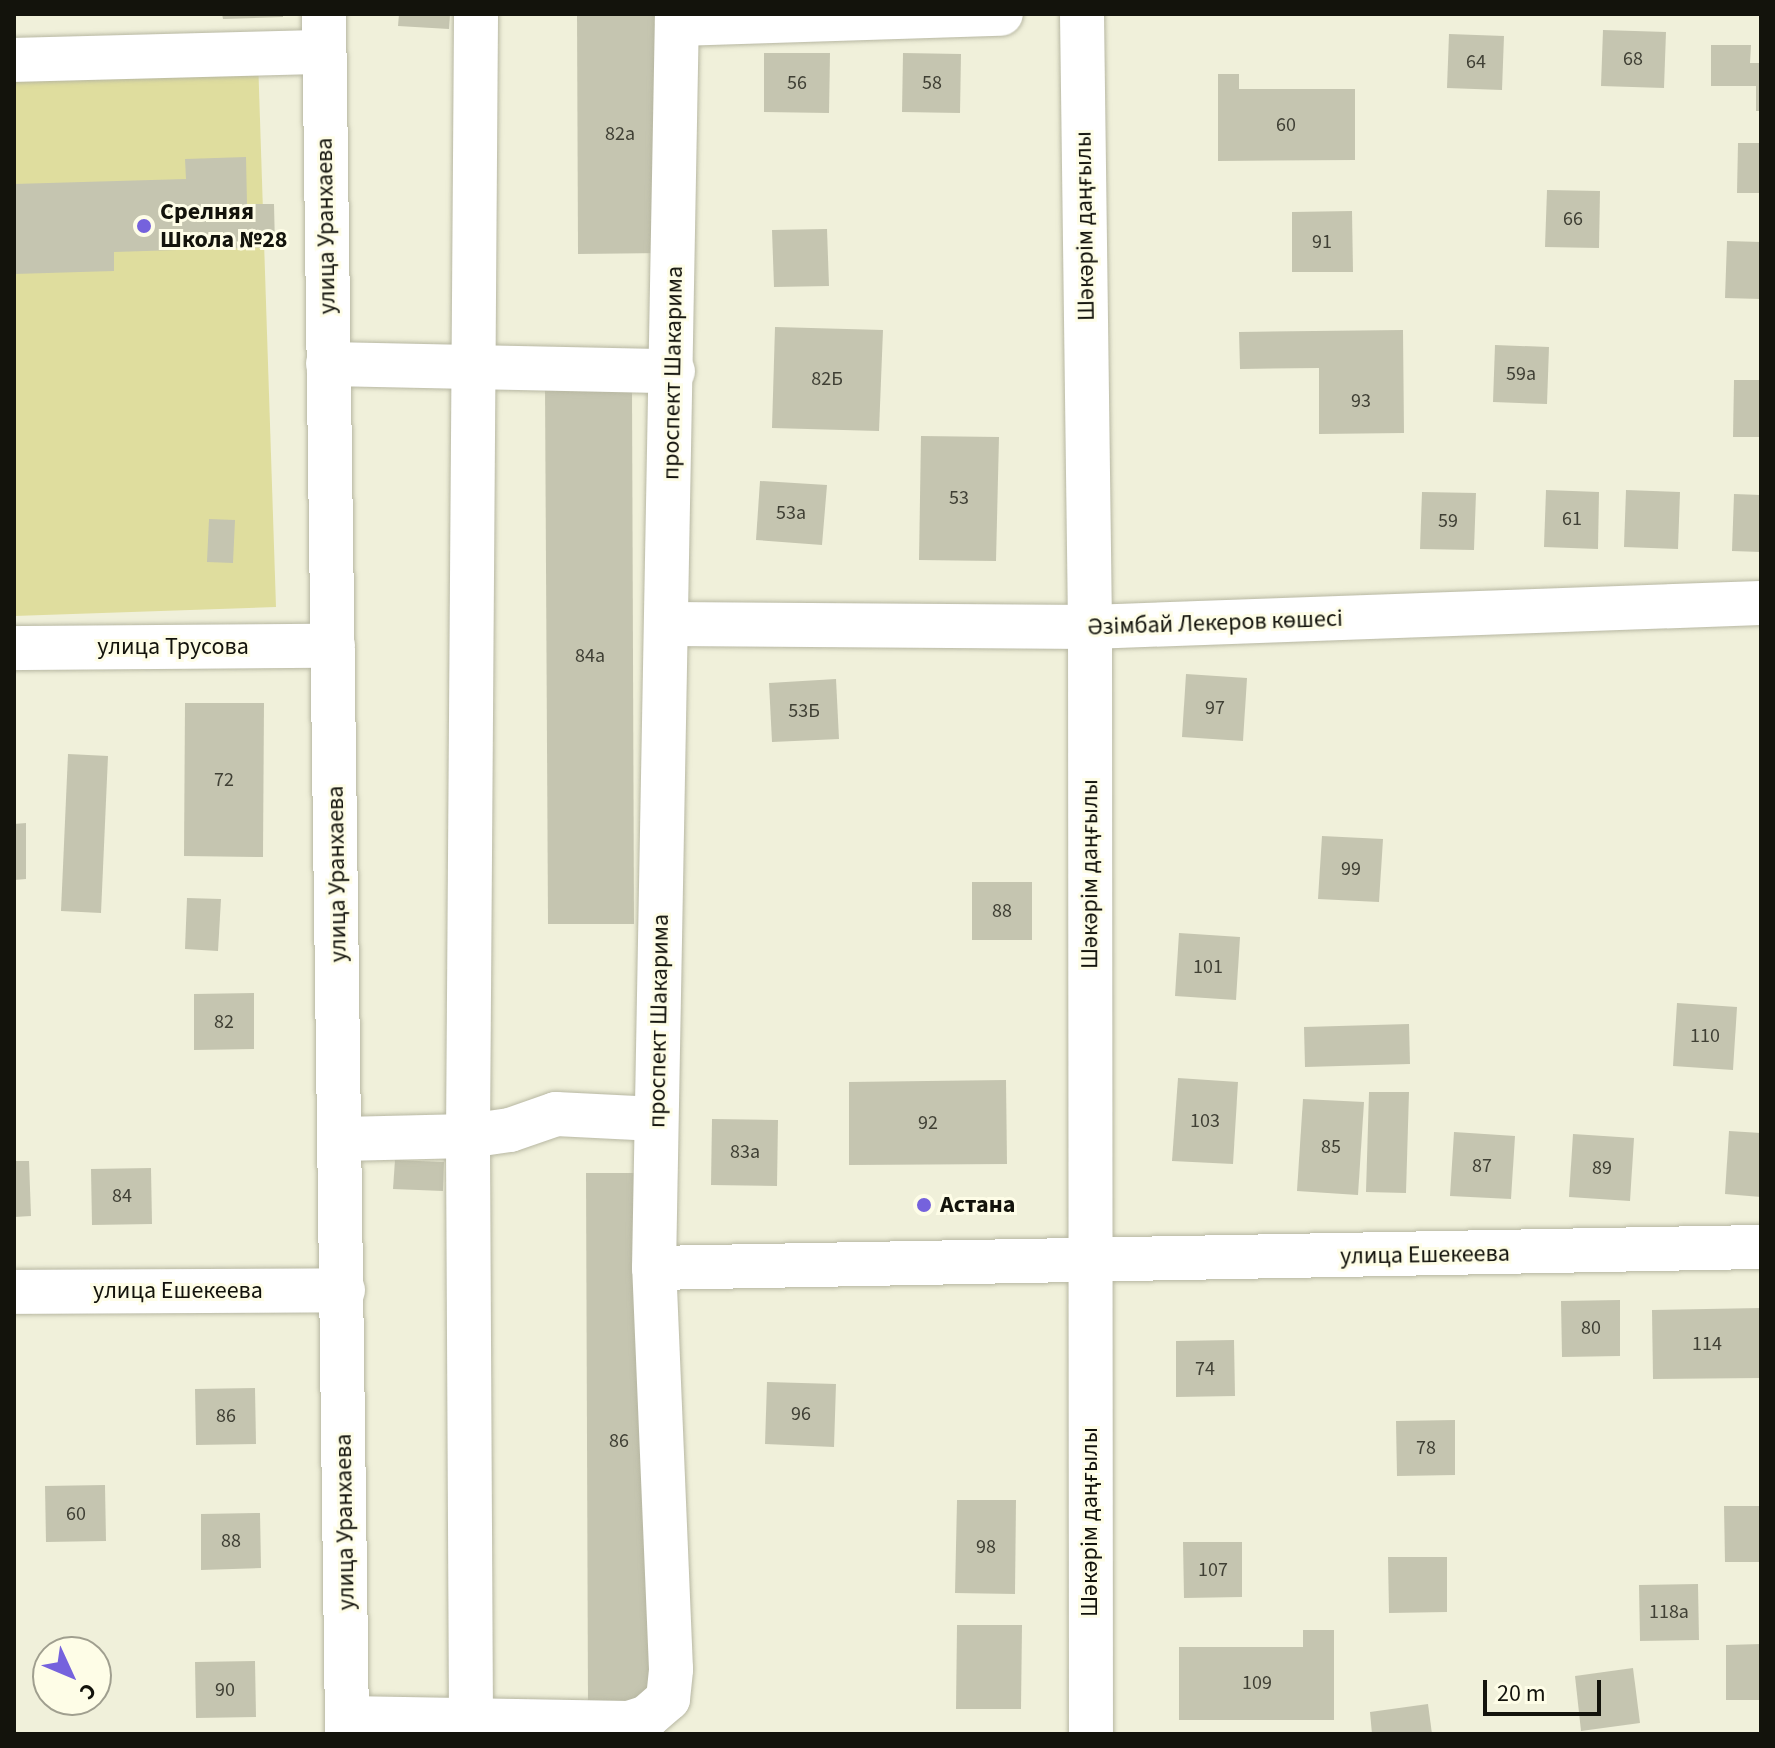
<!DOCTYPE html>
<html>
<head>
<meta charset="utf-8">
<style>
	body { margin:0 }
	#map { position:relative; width:1775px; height:1748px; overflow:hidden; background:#f0f0da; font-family:"Source Sans 3",sans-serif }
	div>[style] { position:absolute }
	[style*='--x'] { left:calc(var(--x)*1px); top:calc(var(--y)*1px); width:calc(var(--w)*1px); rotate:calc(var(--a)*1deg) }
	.green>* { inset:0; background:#dfdd9e }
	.building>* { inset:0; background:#c5c5b0 }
	.roads { filter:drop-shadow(0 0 2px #b7b7a2) drop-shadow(0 0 2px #b7b7a2) }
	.minor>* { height:44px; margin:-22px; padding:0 22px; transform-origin:22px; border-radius:22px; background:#fff }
	.major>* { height:44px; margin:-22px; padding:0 22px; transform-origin:22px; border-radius:22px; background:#fff }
	.dots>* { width:22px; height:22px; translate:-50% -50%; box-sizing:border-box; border:4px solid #fefde7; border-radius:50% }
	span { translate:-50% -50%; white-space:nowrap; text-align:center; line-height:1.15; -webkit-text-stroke:6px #fefde7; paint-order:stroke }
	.number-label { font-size:20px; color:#404035 }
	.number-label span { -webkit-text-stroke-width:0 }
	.poi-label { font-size:24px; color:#13130c; font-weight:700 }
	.left { translate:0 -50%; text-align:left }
	.street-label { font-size:24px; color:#13130c }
	.frame { position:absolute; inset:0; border:16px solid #13130c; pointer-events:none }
	.north { position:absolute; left:32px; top:1636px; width:80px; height:80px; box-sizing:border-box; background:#fefde7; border:2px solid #a09f8f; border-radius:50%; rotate:134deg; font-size:22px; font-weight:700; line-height:32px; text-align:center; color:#13130c }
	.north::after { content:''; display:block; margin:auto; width:28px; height:36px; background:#7562dd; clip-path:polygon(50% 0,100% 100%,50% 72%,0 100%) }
	.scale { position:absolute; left:1483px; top:1680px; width:118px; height:36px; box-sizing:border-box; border:4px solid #13130c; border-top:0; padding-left:10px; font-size:24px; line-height:28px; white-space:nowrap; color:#13130c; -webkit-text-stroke:6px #fefde7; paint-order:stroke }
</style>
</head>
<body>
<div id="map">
	<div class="green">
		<div style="clip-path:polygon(258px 59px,276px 607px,14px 616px,14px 67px)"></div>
	</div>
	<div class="building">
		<div style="clip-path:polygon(222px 14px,283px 14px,283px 17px,223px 19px)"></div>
		<div style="clip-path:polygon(399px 14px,450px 14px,449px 29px,398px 26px)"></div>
		<div style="clip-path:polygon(577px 14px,663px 14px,664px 253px,578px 254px)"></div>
		<div style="clip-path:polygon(1603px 30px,1666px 32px,1664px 88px,1601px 86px)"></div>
		<div style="clip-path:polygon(1449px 34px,1504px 36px,1502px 90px,1447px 88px)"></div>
		<div style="clip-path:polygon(1711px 45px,1751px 45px,1750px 63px,1761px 63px,1761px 111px,1756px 111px,1756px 86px,1711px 86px)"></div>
		<div style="clip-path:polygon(764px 53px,830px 53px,829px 113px,764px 112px)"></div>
		<div style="clip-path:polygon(903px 53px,961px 54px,960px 113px,902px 112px)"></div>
		<div style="clip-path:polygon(1218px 74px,1239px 74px,1239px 89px,1355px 89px,1355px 160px,1218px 161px)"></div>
		<div style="clip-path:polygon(1738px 143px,1761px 143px,1761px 193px,1737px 193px)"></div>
		<div style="clip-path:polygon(246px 157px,247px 204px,274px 204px,275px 247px,114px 252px,114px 271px,14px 274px,14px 184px,186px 179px,185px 159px)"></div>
		<div style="clip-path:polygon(1547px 190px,1600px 191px,1599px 248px,1545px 247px)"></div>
		<div style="clip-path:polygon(1352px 211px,1353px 272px,1292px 272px,1292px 212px)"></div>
		<div style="clip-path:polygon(827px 229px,829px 286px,774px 287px,772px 230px)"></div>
		<div style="clip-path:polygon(1727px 241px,1761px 242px,1761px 299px,1725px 298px)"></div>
		<div style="clip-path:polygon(775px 327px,883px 330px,879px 431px,772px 428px)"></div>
		<div style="clip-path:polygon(1403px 330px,1404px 433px,1319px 434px,1319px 368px,1240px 369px,1239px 332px)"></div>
		<div style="clip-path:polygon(1495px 345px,1549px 347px,1547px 404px,1493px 402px)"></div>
		<div style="clip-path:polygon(1734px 380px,1761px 380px,1761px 437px,1733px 437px)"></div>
		<div style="clip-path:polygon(545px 388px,632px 388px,634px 924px,548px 924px)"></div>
		<div style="clip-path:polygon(921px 436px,999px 437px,996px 561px,919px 560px)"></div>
		<div style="clip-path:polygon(760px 481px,827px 485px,822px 545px,756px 540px)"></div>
		<div style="clip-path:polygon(1546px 490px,1599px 492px,1598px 549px,1544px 547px)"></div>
		<div style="clip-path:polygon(1626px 490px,1680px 492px,1678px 549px,1624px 547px)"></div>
		<div style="clip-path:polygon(1422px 492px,1476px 493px,1474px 550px,1420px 549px)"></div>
		<div style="clip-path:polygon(1734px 494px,1761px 495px,1761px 552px,1732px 551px)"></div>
		<div style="clip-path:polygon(209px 519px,235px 520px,233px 563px,207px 562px)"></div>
		<div style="clip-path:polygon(1186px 674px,1247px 678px,1243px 741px,1182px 737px)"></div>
		<div style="clip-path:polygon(836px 679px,839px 739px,772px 742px,769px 683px)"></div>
		<div style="clip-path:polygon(185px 703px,264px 703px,263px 857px,184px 856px)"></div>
		<div style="clip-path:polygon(68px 754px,108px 756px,101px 913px,61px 911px)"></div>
		<div style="clip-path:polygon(26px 823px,26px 879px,14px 880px,14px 824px)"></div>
		<div style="clip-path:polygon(1322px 836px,1383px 839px,1379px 902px,1318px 899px)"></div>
		<div style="clip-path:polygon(972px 882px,1032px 882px,1032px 940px,972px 940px)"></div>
		<div style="clip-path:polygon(187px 898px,221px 899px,218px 951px,185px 949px)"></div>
		<div style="clip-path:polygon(1179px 933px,1240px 937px,1236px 1000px,1175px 996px)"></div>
		<div style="clip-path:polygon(254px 993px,254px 1049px,194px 1050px,194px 994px)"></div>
		<div style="clip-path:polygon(1677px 1003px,1737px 1007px,1733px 1070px,1673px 1066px)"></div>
		<div style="clip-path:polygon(1409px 1024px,1410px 1064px,1305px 1067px,1304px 1027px)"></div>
		<div style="clip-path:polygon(1178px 1078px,1238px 1082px,1233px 1164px,1172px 1161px)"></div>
		<div style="clip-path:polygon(1006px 1080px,1007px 1164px,849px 1165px,849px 1082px)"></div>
		<div style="clip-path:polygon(1369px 1092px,1409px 1092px,1406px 1193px,1366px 1192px)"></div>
		<div style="clip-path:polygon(1303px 1099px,1364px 1102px,1358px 1195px,1297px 1191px)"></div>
		<div style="clip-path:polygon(712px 1119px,778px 1120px,777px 1186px,711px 1185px)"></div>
		<div style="clip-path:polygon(1729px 1131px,1761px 1133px,1761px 1197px,1725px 1194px)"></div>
		<div style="clip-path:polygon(1454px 1132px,1515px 1136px,1511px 1199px,1450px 1196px)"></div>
		<div style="clip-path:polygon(1573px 1134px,1634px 1138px,1630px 1201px,1569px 1197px)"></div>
		<div style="clip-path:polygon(395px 1160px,444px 1162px,443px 1191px,393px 1189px)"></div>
		<div style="clip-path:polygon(14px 1161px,29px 1161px,31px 1216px,14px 1217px)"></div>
		<div style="clip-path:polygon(151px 1168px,152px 1224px,92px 1225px,91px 1169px)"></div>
		<div style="clip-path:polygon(586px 1173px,649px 1173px,652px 1709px,588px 1709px)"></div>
		<div style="clip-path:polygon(1620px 1300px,1620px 1356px,1562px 1357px,1561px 1301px)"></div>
		<div style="clip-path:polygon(1761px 1308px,1761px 1378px,1653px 1379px,1652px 1310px)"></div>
		<div style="clip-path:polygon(1234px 1340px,1235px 1396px,1176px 1397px,1176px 1341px)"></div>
		<div style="clip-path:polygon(767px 1382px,836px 1384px,834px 1447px,765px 1444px)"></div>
		<div style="clip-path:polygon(255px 1388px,256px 1444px,196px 1445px,195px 1389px)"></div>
		<div style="clip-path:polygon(1455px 1420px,1455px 1475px,1397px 1476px,1396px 1421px)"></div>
		<div style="clip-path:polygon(105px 1485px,106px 1541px,46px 1542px,45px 1486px)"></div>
		<div style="clip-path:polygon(957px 1500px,1016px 1500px,1015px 1594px,955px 1593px)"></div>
		<div style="clip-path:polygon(1724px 1506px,1761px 1506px,1761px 1562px,1725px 1562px)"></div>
		<div style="clip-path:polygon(260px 1513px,261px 1568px,201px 1570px,201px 1514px)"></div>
		<div style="clip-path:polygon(1183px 1542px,1242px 1542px,1242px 1597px,1184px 1598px)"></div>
		<div style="clip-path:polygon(1388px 1557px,1447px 1557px,1447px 1612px,1389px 1613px)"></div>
		<div style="clip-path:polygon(1698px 1584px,1699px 1640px,1640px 1641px,1639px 1585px)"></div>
		<div style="clip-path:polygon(957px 1625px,1022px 1625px,1021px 1709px,956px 1709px)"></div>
		<div style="clip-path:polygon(1303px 1630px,1334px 1630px,1334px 1720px,1179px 1720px,1179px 1647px,1303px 1647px)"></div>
		<div style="clip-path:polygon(1761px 1644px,1761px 1700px,1726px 1700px,1726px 1645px)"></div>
		<div style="clip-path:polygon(255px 1661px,256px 1717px,196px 1718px,195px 1662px)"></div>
		<div style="clip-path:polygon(1633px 1668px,1640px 1723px,1581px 1731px,1575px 1676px)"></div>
		<div style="clip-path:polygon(1428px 1704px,1432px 1734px,1372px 1734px,1370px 1712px)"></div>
	</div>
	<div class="roads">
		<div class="minor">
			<div style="--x:324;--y:14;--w:1720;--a:89.23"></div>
			<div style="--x:677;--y:24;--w:324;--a:-1.8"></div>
			<div style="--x:14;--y:60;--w:310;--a:-1.5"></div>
			<div style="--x:328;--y:364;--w:345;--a:1.2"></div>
			<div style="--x:669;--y:624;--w:421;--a:0.4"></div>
			<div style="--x:1090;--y:627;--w:671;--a:-2.05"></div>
			<div style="--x:14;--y:648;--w:319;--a:-0.4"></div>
			<div style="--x:342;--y:1139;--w:126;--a:-1.4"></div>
			<div style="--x:468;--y:1136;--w:42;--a:-8.1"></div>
			<div style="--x:510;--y:1130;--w:49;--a:-19.2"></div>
			<div style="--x:556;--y:1114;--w:100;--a:2.9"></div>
			<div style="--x:654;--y:1268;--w:1107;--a:-1.09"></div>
			<div style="--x:14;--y:1292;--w:329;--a:-0.3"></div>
			<div style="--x:347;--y:1718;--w:282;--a:1"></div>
			<div style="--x:629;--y:1723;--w:19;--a:-18"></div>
			<div style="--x:647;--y:1717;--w:28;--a:-41"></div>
			<div style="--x:668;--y:1699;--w:30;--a:-84"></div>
			<div style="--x:671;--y:1669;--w:401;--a:-92.4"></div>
			<div style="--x:654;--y:1268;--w:1254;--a:-88.95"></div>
			<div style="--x:471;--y:1718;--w:582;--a:-90.3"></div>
			<div style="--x:468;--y:1136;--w:1122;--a:-89.59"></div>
		</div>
		<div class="major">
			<div style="--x:1082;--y:14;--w:613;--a:89.25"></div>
			<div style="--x:1090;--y:627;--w:1107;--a:89.95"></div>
		</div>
	</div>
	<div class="dots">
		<div style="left:144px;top:226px;background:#7562dd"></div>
		<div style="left:924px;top:1205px;background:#7562dd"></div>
	</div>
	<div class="number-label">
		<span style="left:1633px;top:59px">68</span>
		<span style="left:1476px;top:62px">64</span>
		<span style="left:797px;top:83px">56</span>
		<span style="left:932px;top:83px">58</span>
		<span style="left:1286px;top:125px">60</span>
		<span style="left:620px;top:134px">82а</span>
		<span style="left:1573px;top:219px">66</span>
		<span style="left:1322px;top:242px">91</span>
		<span style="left:1521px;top:374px">59а</span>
		<span style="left:827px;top:379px">82Б</span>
		<span style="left:1361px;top:401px">93</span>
		<span style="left:959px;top:498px">53</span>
		<span style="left:791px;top:513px">53а</span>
		<span style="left:1572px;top:519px">61</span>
		<span style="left:1448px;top:521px">59</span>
		<span style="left:590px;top:656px">84а</span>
		<span style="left:1215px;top:708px">97</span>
		<span style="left:804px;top:711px">53Б</span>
		<span style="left:224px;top:780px">72</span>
		<span style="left:1351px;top:869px">99</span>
		<span style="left:1002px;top:911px">88</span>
		<span style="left:1208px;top:967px">101</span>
		<span style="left:224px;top:1022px">82</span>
		<span style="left:1705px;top:1036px">110</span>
		<span style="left:1205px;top:1121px">103</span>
		<span style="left:928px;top:1123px">92</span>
		<span style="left:1331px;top:1147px">85</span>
		<span style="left:745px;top:1152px">83а</span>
		<span style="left:1482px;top:1166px">87</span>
		<span style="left:1602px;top:1168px">89</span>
		<span style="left:122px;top:1196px">84</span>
		<span style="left:1591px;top:1328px">80</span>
		<span style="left:1707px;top:1344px">114</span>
		<span style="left:1205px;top:1369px">74</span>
		<span style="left:801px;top:1414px">96</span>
		<span style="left:226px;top:1416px">86</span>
		<span style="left:619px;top:1441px">86</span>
		<span style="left:1426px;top:1448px">78</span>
		<span style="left:76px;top:1514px">60</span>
		<span style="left:231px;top:1541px">88</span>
		<span style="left:986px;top:1547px">98</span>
		<span style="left:1213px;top:1570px">107</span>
		<span style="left:1669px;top:1612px">118а</span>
		<span style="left:1257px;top:1683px">109</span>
		<span style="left:225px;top:1690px">90</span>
	</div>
	<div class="poi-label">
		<span class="left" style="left:160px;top:226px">Срелняя<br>Школа №28</span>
		<span class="left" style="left:940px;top:1205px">Астана</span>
	</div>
	<div class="street-label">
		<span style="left:326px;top:226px;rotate:-91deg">улица Уранхаева</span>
		<span style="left:1085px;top:226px;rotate:-91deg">Шәкәрім даңғылы</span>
		<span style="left:673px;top:373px;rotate:-89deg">проспект Шакарима</span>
		<span style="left:1215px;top:623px;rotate:-2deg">Әзімбай Лекеров көшесі</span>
		<span style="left:173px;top:647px">улица Трусова</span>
		<span style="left:337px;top:874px;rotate:-91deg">улица Уранхаева</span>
		<span style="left:1090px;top:874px;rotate:-90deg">Шәкәрім даңғылы</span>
		<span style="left:659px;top:1021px;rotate:-89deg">проспект Шакарима</span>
		<span style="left:1425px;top:1255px;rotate:-1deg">улица Ешекеева</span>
		<span style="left:178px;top:1291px">улица Ешекеева</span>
		<span style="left:345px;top:1522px;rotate:-91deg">улица Уранхаева</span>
		<span style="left:1090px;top:1522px;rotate:-90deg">Шәкәрім даңғылы</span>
	</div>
	<div class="frame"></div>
	<div class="north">С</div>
	<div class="scale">20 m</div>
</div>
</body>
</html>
